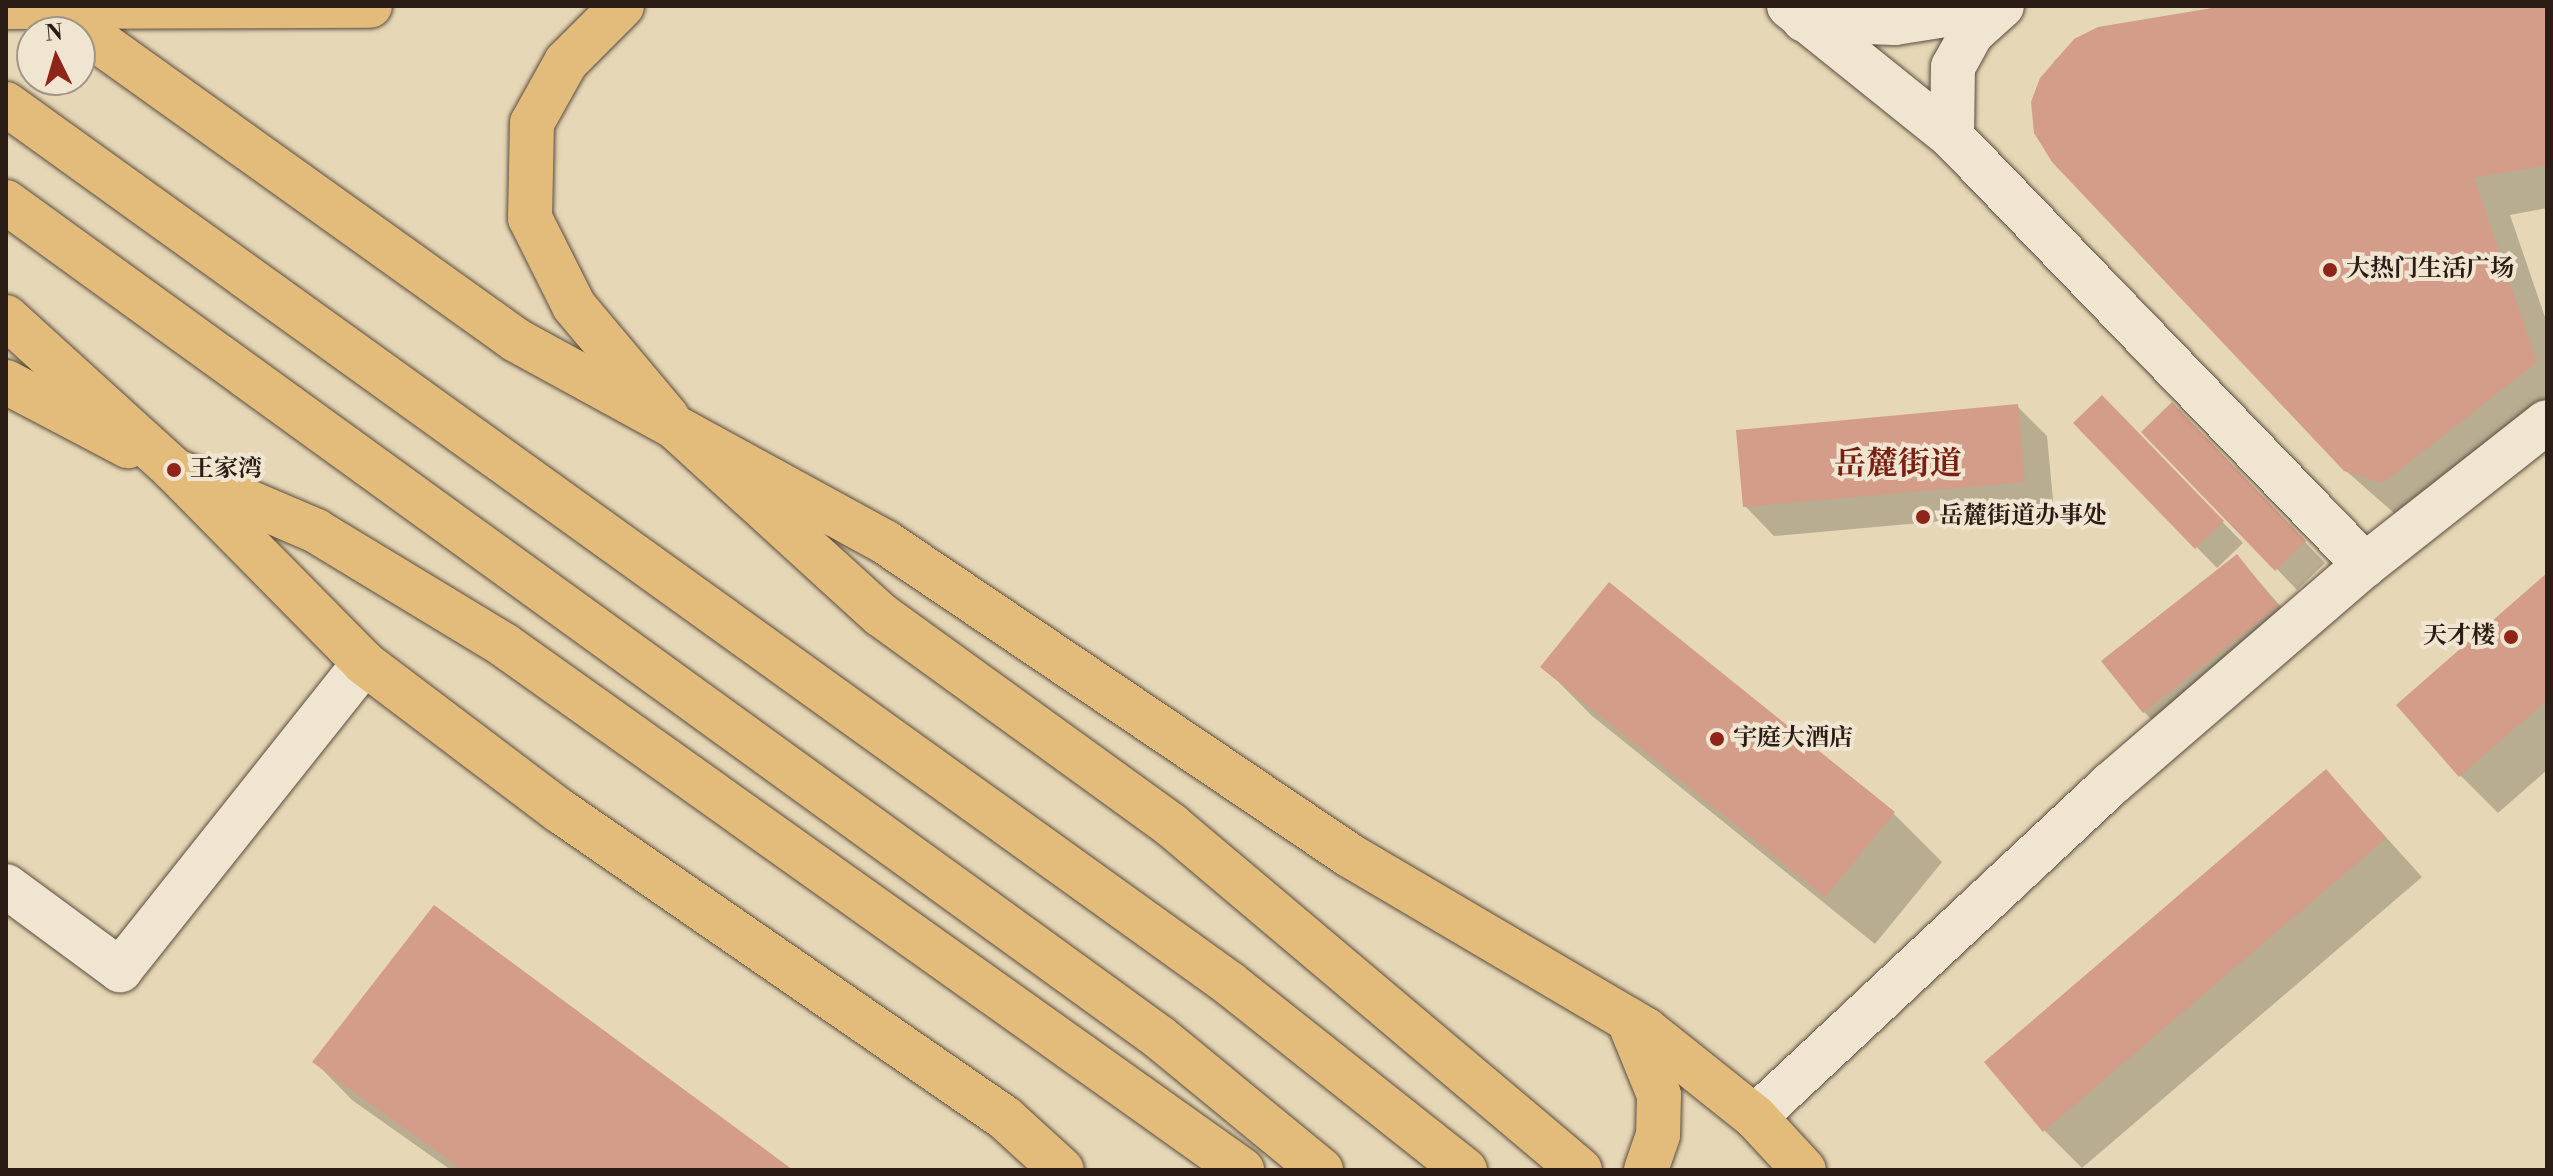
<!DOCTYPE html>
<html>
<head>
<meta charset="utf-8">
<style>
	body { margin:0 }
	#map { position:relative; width:2553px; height:1176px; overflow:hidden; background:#e6d7b6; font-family:"Libre Bodoni","Noto Serif SC",serif }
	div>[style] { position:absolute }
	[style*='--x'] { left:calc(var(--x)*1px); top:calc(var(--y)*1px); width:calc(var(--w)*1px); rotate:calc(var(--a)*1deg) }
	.shadow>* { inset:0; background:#0003 }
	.building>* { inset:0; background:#d49d8a }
	.roads { filter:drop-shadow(0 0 2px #5a4c3d) drop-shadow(0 0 2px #5a4c3d) }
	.minor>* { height:44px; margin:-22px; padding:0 22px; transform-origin:22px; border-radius:22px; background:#efe5d0 }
	.major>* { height:44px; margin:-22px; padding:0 22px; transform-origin:22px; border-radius:22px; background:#e3bc7b }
	.highway>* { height:44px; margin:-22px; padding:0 22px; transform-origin:22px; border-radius:22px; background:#e3bc7b }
	.dots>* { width:22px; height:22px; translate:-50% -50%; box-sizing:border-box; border:4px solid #efe5d0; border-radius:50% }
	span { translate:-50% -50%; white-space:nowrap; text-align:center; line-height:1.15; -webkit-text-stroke:8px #efe5d0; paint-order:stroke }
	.poi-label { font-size:24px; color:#2b1d15; font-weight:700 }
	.left { translate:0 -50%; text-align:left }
	.right { translate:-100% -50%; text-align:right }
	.district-label { font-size:32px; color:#7a1f14; font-weight:700 }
	.frame { position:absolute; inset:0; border:8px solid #2b1d15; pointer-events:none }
	.north { position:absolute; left:16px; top:16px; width:80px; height:80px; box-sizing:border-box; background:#efe5d0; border:2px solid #a19585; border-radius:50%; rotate:355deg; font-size:22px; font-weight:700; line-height:32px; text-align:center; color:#2b1d15 }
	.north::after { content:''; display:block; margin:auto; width:28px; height:36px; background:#8f2418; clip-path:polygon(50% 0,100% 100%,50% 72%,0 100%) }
</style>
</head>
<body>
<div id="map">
	<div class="shadow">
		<div style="clip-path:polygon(2241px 6px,2547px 6px,2547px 208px,2510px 215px,2547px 323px,2547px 421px,2401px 519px,2345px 470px,2033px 102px,2055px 60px,2099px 29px)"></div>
		<div style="clip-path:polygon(2102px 398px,2243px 543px,2217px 568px,2076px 423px)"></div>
		<div style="clip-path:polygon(2017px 406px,2047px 436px,2054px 511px,1774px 536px,1745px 506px)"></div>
		<div style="clip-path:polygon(2193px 425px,2325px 563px,2297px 590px,2277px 569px)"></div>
		<div style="clip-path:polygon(2237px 556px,2307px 637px,2174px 741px,2144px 712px)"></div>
		<div style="clip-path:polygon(2547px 576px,2547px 770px,2498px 813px,2460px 775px)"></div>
		<div style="clip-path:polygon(1610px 584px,1894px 814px,1942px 862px,1875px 944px,1591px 715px,1543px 666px)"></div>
		<div style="clip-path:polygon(2326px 771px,2422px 877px,2082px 1168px,2044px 1130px)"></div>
		<div style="clip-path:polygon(315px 1062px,789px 1170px,451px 1170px,352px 1100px)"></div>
	</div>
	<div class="building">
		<div style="clip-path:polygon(2224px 6px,2547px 6px,2547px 165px,2474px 178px,2537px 362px,2383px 483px,2344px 471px,2052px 162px,2034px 133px,2031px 102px,2040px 78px,2074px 39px,2098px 27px)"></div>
		<div style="clip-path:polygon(2102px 395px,2224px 521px,2195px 549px,2073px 423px)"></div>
		<div style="clip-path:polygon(2172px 402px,2306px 541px,2275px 571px,2141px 432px)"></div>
		<div style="clip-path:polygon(2018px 404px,2025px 482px,1743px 507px,1736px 430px)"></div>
		<div style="clip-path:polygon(2237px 554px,2278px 606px,2143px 713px,2101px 661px)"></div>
		<div style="clip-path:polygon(2547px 573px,2547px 700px,2459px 777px,2396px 705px)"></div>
		<div style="clip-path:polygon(1609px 582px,1895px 812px,1825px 897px,1540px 667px)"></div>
		<div style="clip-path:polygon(2326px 769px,2386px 838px,2043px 1132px,1984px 1062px)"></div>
		<div style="clip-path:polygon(434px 905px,793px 1170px,463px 1170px,312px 1062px)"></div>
	</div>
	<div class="roads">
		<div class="minor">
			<div style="--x:1789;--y:6;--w:209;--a:38.8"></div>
			<div style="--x:1952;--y:137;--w:595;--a:46.02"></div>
			<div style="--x:1804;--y:20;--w:91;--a:1.9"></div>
			<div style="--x:1895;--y:23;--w:108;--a:-9"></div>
			<div style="--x:1952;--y:137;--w:70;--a:-89.2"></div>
			<div style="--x:1953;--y:67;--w:39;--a:-61"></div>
			<div style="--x:1972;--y:33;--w:40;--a:-42"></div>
			<div style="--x:6;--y:886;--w:142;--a:36.4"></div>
			<div style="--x:120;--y:970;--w:392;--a:-51.5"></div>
			<div style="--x:1755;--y:1117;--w:487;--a:-43.1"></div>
			<div style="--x:2111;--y:784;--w:335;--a:-40.8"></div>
			<div style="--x:2365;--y:565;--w:231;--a:-38.2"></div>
		</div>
		<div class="major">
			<div style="--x:49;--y:6;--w:574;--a:35.57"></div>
			<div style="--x:516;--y:340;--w:421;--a:28.7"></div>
			<div style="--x:885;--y:542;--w:560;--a:34"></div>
			<div style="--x:1349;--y:855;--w:345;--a:30.5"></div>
			<div style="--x:1646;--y:1030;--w:139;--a:38.6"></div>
			<div style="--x:1755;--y:1117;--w:72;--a:47.2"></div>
			<div style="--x:622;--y:6;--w:79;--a:135"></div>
			<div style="--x:566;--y:62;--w:70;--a:119.1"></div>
			<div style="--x:532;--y:123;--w:95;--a:91.2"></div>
			<div style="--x:530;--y:218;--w:98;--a:63.4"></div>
			<div style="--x:574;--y:306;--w:146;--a:50"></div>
			<div style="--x:6;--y:7;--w:364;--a:-0.2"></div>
			<div style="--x:6;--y:317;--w:227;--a:42.3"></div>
			<div style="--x:174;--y:470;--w:271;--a:45.4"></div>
			<div style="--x:364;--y:663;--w:246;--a:37.1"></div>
			<div style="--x:560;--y:811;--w:541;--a:34.6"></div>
			<div style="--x:1005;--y:1118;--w:77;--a:42.4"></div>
			<div style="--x:6;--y:382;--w:138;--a:27.7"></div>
			<div style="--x:1628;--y:1019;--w:82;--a:67.8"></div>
			<div style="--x:1659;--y:1095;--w:40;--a:91.4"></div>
			<div style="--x:1658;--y:1135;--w:37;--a:109"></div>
		</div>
		<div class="highway">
			<div style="--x:6;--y:104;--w:1508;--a:35.71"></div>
			<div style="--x:1230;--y:984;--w:300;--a:38.4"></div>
			<div style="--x:6;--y:202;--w:1424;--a:35.91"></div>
			<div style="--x:1159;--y:1037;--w:210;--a:39.4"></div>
			<div style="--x:677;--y:429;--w:276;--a:42.4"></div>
			<div style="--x:881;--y:615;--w:358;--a:35.9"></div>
			<div style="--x:1171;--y:825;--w:535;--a:40.15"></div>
			<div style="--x:174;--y:470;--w:155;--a:23.2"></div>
			<div style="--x:316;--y:531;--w:220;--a:31.2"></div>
			<div style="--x:504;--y:645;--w:906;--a:35.43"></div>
		</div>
	</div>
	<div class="dots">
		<div style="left:2330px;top:270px;background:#8f2418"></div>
		<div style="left:174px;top:470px;background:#8f2418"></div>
		<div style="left:1923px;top:517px;background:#8f2418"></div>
		<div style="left:2511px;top:637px;background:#8f2418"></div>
		<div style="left:1717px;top:739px;background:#8f2418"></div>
	</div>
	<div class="poi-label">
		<span class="left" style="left:2346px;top:270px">大热门生活广场</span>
		<span class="left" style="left:190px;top:470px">王家湾</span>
		<span class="left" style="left:1939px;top:517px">岳麓街道办事处</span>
		<span class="right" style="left:2495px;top:637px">天才楼</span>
		<span class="left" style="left:1733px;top:739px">宇庭大酒店</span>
	</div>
	<div class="district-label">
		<span style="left:1898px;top:464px">岳麓街道</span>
	</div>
	<div class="frame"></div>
	<div class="north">N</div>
</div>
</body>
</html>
